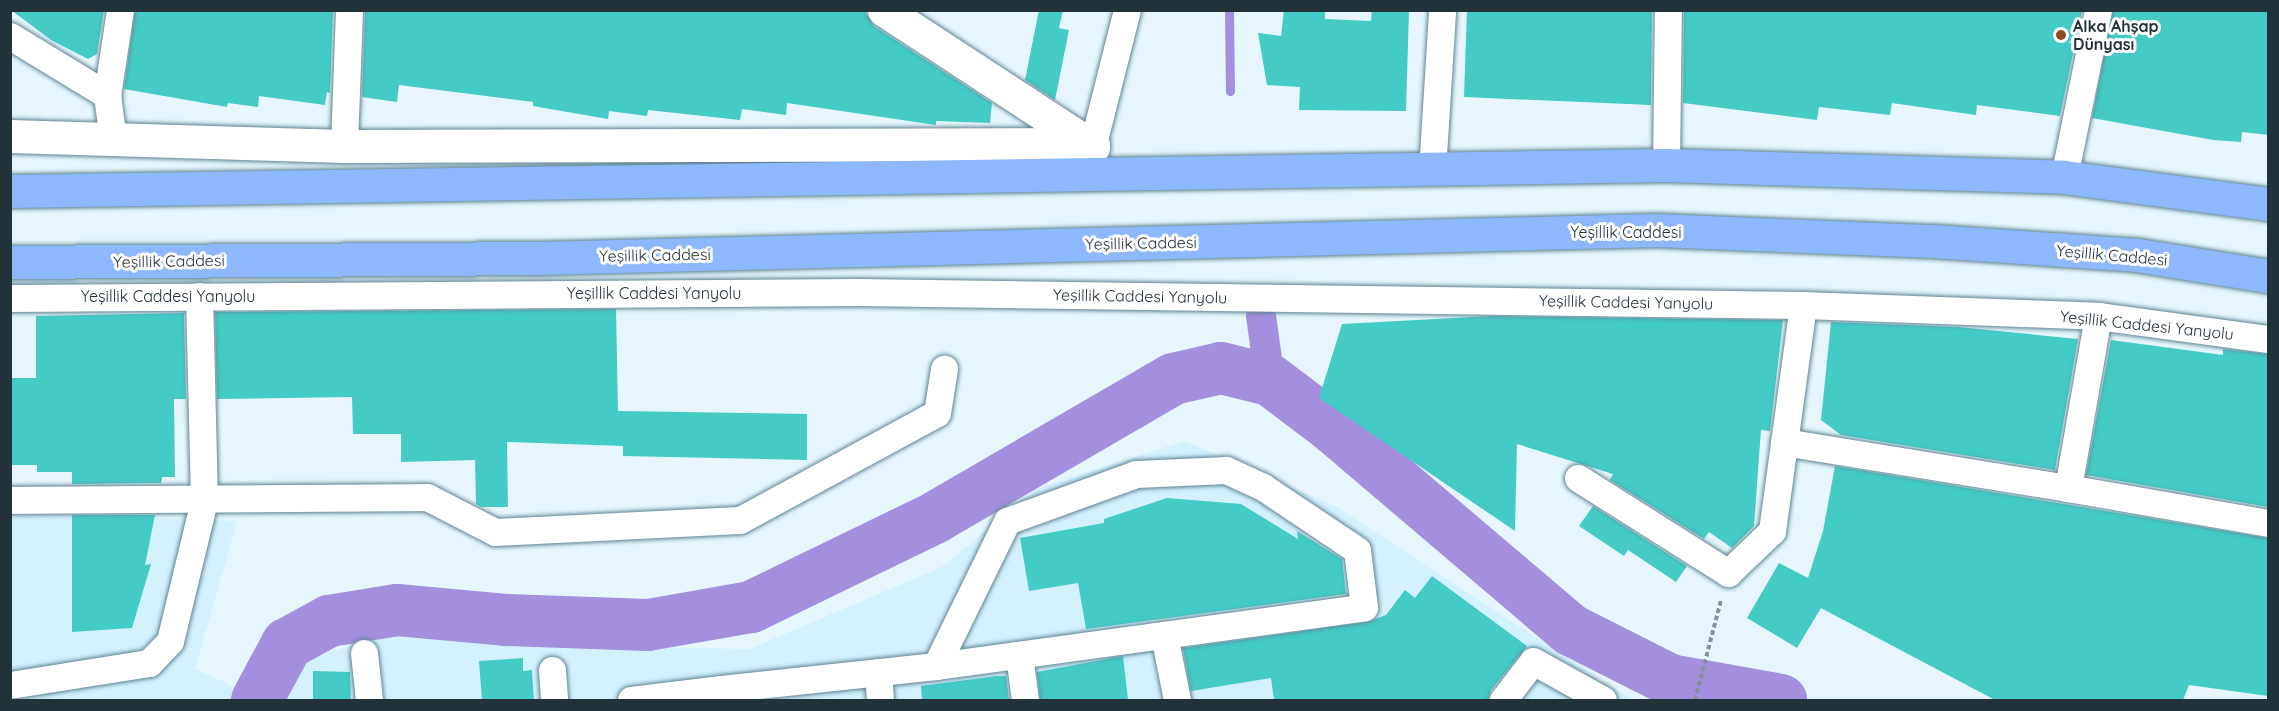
<!DOCTYPE html>
<html>
<head>
<meta charset="utf-8">
<style>
	body { margin:0 }
	#map { position:relative; width:2279px; height:711px; overflow:hidden; background:#e6f6fc; font-family:Quicksand,sans-serif }
	div>[style] { position:absolute }
	[style*='--x'] { left:calc(var(--x)*1px); top:calc(var(--y)*1px); width:calc(var(--w)*1px); rotate:calc(var(--a)*1deg) }
	.built>* { inset:0; background:#d3f0fd }
	.stream>* { height:9px; margin:-4.5px; padding:0 4.5px; transform-origin:4.5px; border-radius:4.5px; background:#a48fde }
	.canal>* { height:30px; margin:-15px; padding:0 15px; transform-origin:15px; border-radius:15px; background:#a48fde }
	.river>* { height:52px; margin:-26px; padding:0 26px; transform-origin:26px; border-radius:26px; background:#a48fde }
	.building>* { inset:0; background:#44cbc5 }
	.path>* { height:4px; margin-top:-2px; transform-origin:0; background:repeating-linear-gradient(90deg,#829298 0 4.5px,transparent 0 7.5px) }
	.roads { filter:drop-shadow(0 0 2px #5f8493) drop-shadow(0 0 2px #5f8493) }
	.minor>* { height:27px; margin:-13.5px; padding:0 13.5px; transform-origin:13.5px; border-radius:13.5px; background:#fff }
	.tertiary>* { height:33px; margin:-16.5px; padding:0 16.5px; transform-origin:16.5px; border-radius:16.5px; background:#fff }
	.trunk>* { height:33px; margin:-16.5px; padding:0 16.5px; transform-origin:16.5px; border-radius:16.5px; background:#8eb8fe }
	.dots>* { width:16px; height:16px; translate:-50% -50%; box-sizing:border-box; border:3px solid #fff; border-radius:50% }
	span { translate:-50% -50%; white-space:nowrap; text-align:center; line-height:1.15; -webkit-text-stroke:6px #fff; paint-order:stroke }
	.poi-label { font-size:16px; color:#223239; font-weight:700 }
	.left { translate:0 -50%; text-align:left }
	.street-label { font-size:16px; color:#223239 }
	.frame { position:absolute; inset:0; border:12px solid #223239; pointer-events:none }
</style>
</head>
<body>
<div id="map">
	<div class="built">
		<div style="clip-path:polygon(1184px 441px,1337px 507px,1632px 700px,289px 700px,304px 660px,386px 635px,522px 646px,750px 649px,944px 566px,1034px 490px)"></div>
		<div style="clip-path:polygon(11px 515px,237px 521px,195px 669px,265px 700px,11px 700px)"></div>
	</div>
	<div class="stream">
		<div style="--x:1229;--y:10;--w:81;--a:89.3"></div>
	</div>
	<div class="canal">
		<div style="--x:1261;--y:316;--w:65;--a:82"></div>
	</div>
	<div class="river">
		<div style="--x:257;--y:700;--w:64;--a:-61.8"></div>
		<div style="--x:287;--y:644;--w:48;--a:-28.7"></div>
		<div style="--x:329;--y:621;--w:69;--a:-9.2"></div>
		<div style="--x:397;--y:610;--w:109;--a:5.2"></div>
		<div style="--x:506;--y:620;--w:142;--a:2"></div>
		<div style="--x:648;--y:625;--w:105;--a:-9.9"></div>
		<div style="--x:751;--y:607;--w:206;--a:-25.9"></div>
		<div style="--x:936;--y:517;--w:274;--a:-30.2"></div>
		<div style="--x:1173;--y:379;--w:49;--a:-12.9"></div>
		<div style="--x:1221;--y:368;--w:50;--a:13.8"></div>
		<div style="--x:1270;--y:380;--w:76;--a:37"></div>
		<div style="--x:1331;--y:426;--w:315;--a:40.4"></div>
		<div style="--x:1571;--y:630;--w:111;--a:26.8"></div>
		<div style="--x:1670;--y:680;--w:113;--a:10.2"></div>
	</div>
	<div class="building">
		<div style="clip-path:polygon(11px 10px,104px 10px,97px 54px,88px 59px,51px 40px)"></div>
		<div style="clip-path:polygon(135px 10px,333px 10px,330px 93px,327px 92px,325px 105px,259px 96px,258px 107px,228px 103px,227px 107px,124px 89px)"></div>
		<div style="clip-path:polygon(365px 10px,864px 10px,874px 26px,992px 103px,990px 123px,936px 121px,936px 125px,787px 103px,786px 115px,742px 109px,740px 120px,648px 110px,647px 116px,609px 111px,608px 119px,533px 106px,533px 102px,399px 85px,397px 102px,362px 97px)"></div>
		<div style="clip-path:polygon(1039px 10px,1063px 10px,1059px 28px,1069px 30px,1055px 100px,1025px 80px)"></div>
		<div style="clip-path:polygon(1284px 10px,1325px 10px,1325px 19px,1371px 21px,1372px 10px,1409px 10px,1406px 111px,1299px 110px,1300px 87px,1267px 85px,1258px 33px,1281px 36px)"></div>
		<div style="clip-path:polygon(1467px 10px,1652px 10px,1651px 105px,1464px 97px)"></div>
		<div style="clip-path:polygon(1684px 10px,2082px 10px,2060px 116px,1977px 105px,1976px 115px,1892px 103px,1890px 115px,1819px 107px,1817px 120px,1683px 103px)"></div>
		<div style="clip-path:polygon(2113px 10px,2268px 10px,2268px 135px,2242px 132px,2241px 142px,2213px 140px,2092px 118px)"></div>
		<div style="clip-path:polygon(616px 309px,618px 411px,807px 414px,807px 460px,623px 456px,623px 446px,507px 442px,508px 507px,481px 507px,476px 504px,475px 460px,401px 462px,401px 434px,353px 434px,352px 397px,217px 399px,215px 312px)"></div>
		<div style="clip-path:polygon(184px 313px,186px 399px,174px 399px,175px 477px,162px 477px,161px 483px,72px 484px,72px 472px,37px 472px,37px 465px,10px 465px,10px 378px,36px 378px,36px 316px)"></div>
		<div style="clip-path:polygon(1492px 316px,1783px 320px,1770px 431px,1761px 430px,1754px 526px,1732px 548px,1709px 532px,1704px 539px,1610px 480px,1613px 474px,1517px 444px,1515px 531px,1319px 398px,1342px 324px)"></div>
		<div style="clip-path:polygon(1831px 322px,1958px 327px,2078px 339px,2055px 470px,1841px 435px,1821px 420px)"></div>
		<div style="clip-path:polygon(2111px 340px,2223px 355px,2223px 349px,2268px 354px,2268px 507px,2086px 475px)"></div>
		<div style="clip-path:polygon(1835px 466px,2268px 538px,2268px 696px,2189px 685px,2183px 700px,1995px 700px,1821px 608px,1797px 648px,1747px 618px,1779px 563px,1808px 578px,1823px 531px)"></div>
		<div style="clip-path:polygon(1167px 498px,1241px 504px,1298px 539px,1297px 531px,1342px 559px,1346px 594px,1086px 629px,1078px 583px,1029px 591px,1020px 538px,1104px 523px,1104px 519px)"></div>
		<div style="clip-path:polygon(1593px 506px,1687px 566px,1676px 582px,1628px 550px,1624px 556px,1579px 526px)"></div>
		<div style="clip-path:polygon(72px 515px,155px 515px,145px 565px,151px 564px,132px 628px,72px 632px)"></div>
		<div style="clip-path:polygon(1432px 576px,1527px 646px,1491px 690px,1488px 700px,1274px 700px,1271px 678px,1191px 691px,1183px 648px,1367px 622px,1386px 615px,1405px 590px,1415px 598px)"></div>
		<div style="clip-path:polygon(1123px 656px,1128px 700px,1040px 700px,1037px 672px)"></div>
		<div style="clip-path:polygon(523px 658px,523px 671px,532px 670px,534px 700px,482px 700px,479px 661px)"></div>
		<div style="clip-path:polygon(313px 671px,350px 672px,351px 700px,313px 700px)"></div>
		<div style="clip-path:polygon(997px 676px,1006px 676px,1009px 700px,922px 700px,921px 686px)"></div>
	</div>
	<div class="path">
		<div style="--x:1695;--y:700;--w:103;--a:-75.4"></div>
	</div>
	<div class="roads">
		<div class="minor">
			<div style="--x:10;--y:36;--w:114;--a:31.3"></div>
			<div style="--x:107;--y:95;--w:45;--a:82.4"></div>
			<div style="--x:107;--y:95;--w:86;--a:-81.3"></div>
			<div style="--x:1093;--y:144;--w:138;--a:-75.8"></div>
			<div style="--x:344;--y:146;--w:136;--a:-87.9"></div>
			<div style="--x:1666;--y:165;--w:155;--a:-89.3"></div>
			<div style="--x:1432;--y:171;--w:161;--a:-86.4"></div>
			<div style="--x:2064;--y:177;--w:170;--a:-78.5"></div>
			<div style="--x:10;--y:298;--w:848;--a:-0.41"></div>
			<div style="--x:858;--y:292;--w:945;--a:0.79"></div>
			<div style="--x:1803;--y:305;--w:295;--a:2.1"></div>
			<div style="--x:2098;--y:316;--w:172;--a:7.7"></div>
			<div style="--x:2098;--y:316;--w:175;--a:99.9"></div>
			<div style="--x:2068;--y:488;--w:203;--a:9.9"></div>
			<div style="--x:1784;--y:442;--w:288;--a:9.2"></div>
			<div style="--x:1578;--y:478;--w:178;--a:32.3"></div>
			<div style="--x:1728;--y:573;--w:61;--a:-43.7"></div>
			<div style="--x:1772;--y:531;--w:228;--a:-82.2"></div>
			<div style="--x:10;--y:500;--w:417;--a:-0.4"></div>
			<div style="--x:427;--y:497;--w:76;--a:27.2"></div>
			<div style="--x:495;--y:532;--w:245;--a:-2.8"></div>
			<div style="--x:740;--y:520;--w:224;--a:-28.5"></div>
			<div style="--x:937;--y:413;--w:45;--a:-81"></div>
			<div style="--x:1164;--y:635;--w:66;--a:78.7"></div>
			<div style="--x:364;--y:653;--w:47;--a:83.9"></div>
			<div style="--x:1019;--y:655;--w:45;--a:82.4"></div>
			<div style="--x:552;--y:670;--w:30;--a:86"></div>
			<div style="--x:878;--y:672;--w:28;--a:86"></div>
			<div style="--x:10;--y:685;--w:141;--a:-9"></div>
			<div style="--x:149;--y:663;--w:30;--a:-46"></div>
			<div style="--x:170;--y:641;--w:145;--a:-76.4"></div>
			<div style="--x:204;--y:500;--w:204;--a:-91.4"></div>
			<div style="--x:631;--y:700;--w:91;--a:-7"></div>
			<div style="--x:722;--y:700;--w:11;--a:-95"></div>
			<div style="--x:721;--y:689;--w:216;--a:-6.1"></div>
			<div style="--x:936;--y:666;--w:432;--a:-7.8"></div>
			<div style="--x:1364;--y:607;--w:57;--a:-97"></div>
			<div style="--x:1357;--y:550;--w:113;--a:-146.2"></div>
			<div style="--x:1263;--y:487;--w:41;--a:-155.3"></div>
			<div style="--x:1226;--y:470;--w:90;--a:177.5"></div>
			<div style="--x:1136;--y:474;--w:137;--a:160"></div>
			<div style="--x:1007;--y:521;--w:161;--a:116.1"></div>
			<div style="--x:1503;--y:700;--w:49;--a:-52.4"></div>
			<div style="--x:1533;--y:661;--w:80;--a:29.1"></div>
		</div>
		<div class="tertiary">
			<div style="--x:884;--y:10;--w:250;--a:33.2"></div>
			<div style="--x:10;--y:136;--w:334;--a:1.7"></div>
			<div style="--x:344;--y:146;--w:749;--a:-0.15"></div>
		</div>
		<div class="trunk">
			<div style="--x:10;--y:191;--w:1656;--a:-0.9"></div>
			<div style="--x:1666;--y:165;--w:398;--a:1.7"></div>
			<div style="--x:2064;--y:177;--w:206;--a:7.5"></div>
			<div style="--x:10;--y:262;--w:530;--a:-0.43"></div>
			<div style="--x:540;--y:258;--w:1116;--a:-1.44"></div>
			<div style="--x:1656;--y:230;--w:277;--a:2.3"></div>
			<div style="--x:1933;--y:241;--w:204;--a:3.9"></div>
			<div style="--x:2137;--y:255;--w:133;--a:9.1"></div>
		</div>
	</div>
	<div class="dots">
		<div style="left:2061px;top:35px;background:#8f4b1e"></div>
	</div>
	<div class="poi-label">
		<span class="left" style="left:2073px;top:35px">Alka Ahşap<br>Dünyası</span>
	</div>
	<div class="street-label">
		<span style="left:1626px;top:232px">Yeşillik Caddesi</span>
		<span style="left:1141px;top:243px;rotate:-1deg">Yeşillik Caddesi</span>
		<span style="left:655px;top:255px;rotate:-1deg">Yeşillik Caddesi</span>
		<span style="left:2112px;top:255px;rotate:5deg">Yeşillik Caddesi</span>
		<span style="left:169px;top:261px;rotate:-1deg">Yeşillik Caddesi</span>
		<span style="left:654px;top:293px">Yeşillik Caddesi Yanyolu</span>
		<span style="left:168px;top:296px">Yeşillik Caddesi Yanyolu</span>
		<span style="left:1140px;top:296px;rotate:1deg">Yeşillik Caddesi Yanyolu</span>
		<span style="left:1626px;top:302px;rotate:1deg">Yeşillik Caddesi Yanyolu</span>
		<span style="left:2147px;top:325px;rotate:6deg">Yeşillik Caddesi Yanyolu</span>
	</div>
	<div class="frame"></div>
</div>
</body>
</html>
